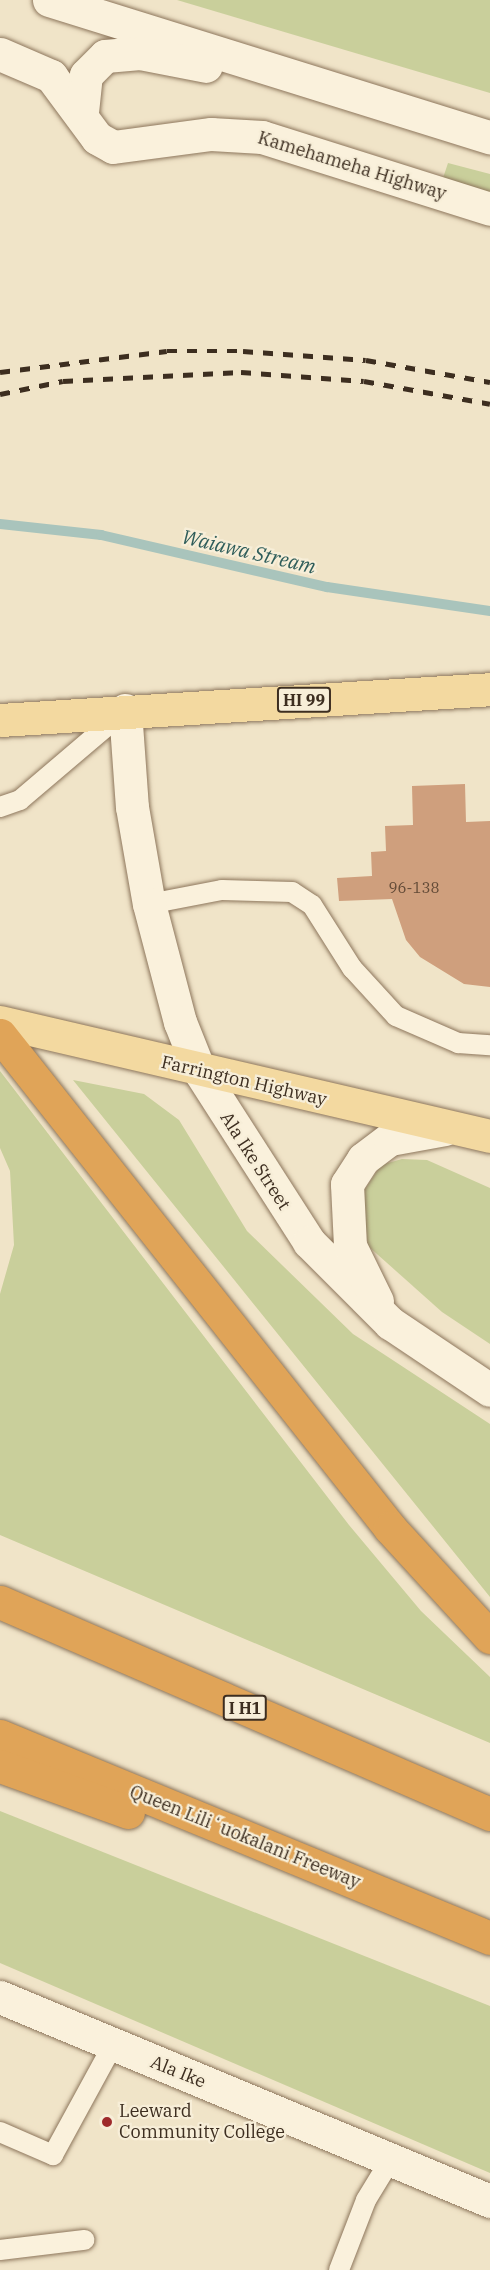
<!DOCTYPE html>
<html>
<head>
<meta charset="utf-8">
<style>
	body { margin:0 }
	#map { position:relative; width:490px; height:2270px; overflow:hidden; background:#f0e4c8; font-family:"IBM Plex Serif",serif }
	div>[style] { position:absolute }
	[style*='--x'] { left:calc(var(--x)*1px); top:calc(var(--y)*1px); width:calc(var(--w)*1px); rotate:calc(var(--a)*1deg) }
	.green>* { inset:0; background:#c9cf9b }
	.stream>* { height:10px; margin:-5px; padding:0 5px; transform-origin:5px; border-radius:5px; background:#a9c4bc }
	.building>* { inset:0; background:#cf9f7d }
	.roads { filter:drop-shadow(0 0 2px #8d765c) drop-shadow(0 0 2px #8d765c) }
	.lane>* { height:20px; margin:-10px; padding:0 10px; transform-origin:10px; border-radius:10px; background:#faf1dc }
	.street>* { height:33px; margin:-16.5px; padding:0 16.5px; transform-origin:16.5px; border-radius:16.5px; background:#faf1dc }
	.secondary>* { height:33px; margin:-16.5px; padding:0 16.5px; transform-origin:16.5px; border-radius:16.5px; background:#faf1dc }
	.primary>* { height:33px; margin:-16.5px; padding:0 16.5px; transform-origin:16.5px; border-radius:16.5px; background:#f3d9a0 }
	.highway>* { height:33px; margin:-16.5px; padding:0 16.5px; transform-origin:16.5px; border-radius:16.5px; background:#e0a458 }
	.rail>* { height:4.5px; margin-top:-2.25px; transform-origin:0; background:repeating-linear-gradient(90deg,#3d2e20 0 10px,transparent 0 20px) }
	.dots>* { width:16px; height:16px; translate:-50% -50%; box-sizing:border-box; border:3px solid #f7eed8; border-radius:50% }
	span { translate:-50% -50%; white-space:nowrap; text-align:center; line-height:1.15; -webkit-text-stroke:4.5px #f7eed8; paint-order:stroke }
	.number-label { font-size:15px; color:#624a37 }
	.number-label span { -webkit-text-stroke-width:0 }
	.shield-label span { padding:2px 4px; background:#f7eed8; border:2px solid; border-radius:4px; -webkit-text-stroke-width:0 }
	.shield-label { font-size:16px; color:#3d2e20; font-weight:700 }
	.street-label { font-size:18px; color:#3d2e20 }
	.poi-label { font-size:18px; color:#3d2e20 }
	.left { translate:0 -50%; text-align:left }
	.water-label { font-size:20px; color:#2f5d5a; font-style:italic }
</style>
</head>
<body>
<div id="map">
	<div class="green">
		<div style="clip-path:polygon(177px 0,490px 0,490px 93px)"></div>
		<div style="clip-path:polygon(448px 163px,490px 174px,490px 199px,441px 184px)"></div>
		<div style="clip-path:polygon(0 1071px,349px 1525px,421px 1611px,490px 1677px,490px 1743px,0 1535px,0 1294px,14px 1245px,10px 1171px,0 1148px)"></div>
		<div style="clip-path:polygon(73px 1080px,144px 1094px,179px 1120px,247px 1231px,353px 1334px,490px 1424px,490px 1597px)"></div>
		<div style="clip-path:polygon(402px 1159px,427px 1160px,490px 1188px,490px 1344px,442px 1312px,368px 1246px,361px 1195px,381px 1165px)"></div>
		<div style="clip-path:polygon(0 1811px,490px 2006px,490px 2173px,0 1963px)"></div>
	</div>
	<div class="stream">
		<div style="--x:0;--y:524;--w:102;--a:6.2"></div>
		<div style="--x:101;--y:535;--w:232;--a:13"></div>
		<div style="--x:327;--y:587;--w:165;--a:8.4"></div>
	</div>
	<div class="building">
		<div style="clip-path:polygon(465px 784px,466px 822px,490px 821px,490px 987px,464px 984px,420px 957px,406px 940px,392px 899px,339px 901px,337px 878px,372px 876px,371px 852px,386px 851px,385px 826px,413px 825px,412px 786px)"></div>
	</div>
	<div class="roads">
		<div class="lane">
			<div style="--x:0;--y:807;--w:21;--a:-19"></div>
			<div style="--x:20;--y:800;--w:133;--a:-40.4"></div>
			<div style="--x:149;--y:904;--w:74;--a:-10.9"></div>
			<div style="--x:222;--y:890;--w:70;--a:1.6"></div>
			<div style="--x:292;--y:892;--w:24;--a:33"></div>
			<div style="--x:312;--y:905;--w:75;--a:57.6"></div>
			<div style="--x:352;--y:968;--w:65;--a:47.5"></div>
			<div style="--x:396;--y:1016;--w:68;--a:23.5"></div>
			<div style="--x:458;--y:1043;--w:32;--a:4"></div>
			<div style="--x:0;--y:2132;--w:58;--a:23.5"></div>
			<div style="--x:53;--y:2155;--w:125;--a:-61.4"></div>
			<div style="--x:0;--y:2250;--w:85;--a:-6.8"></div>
			<div style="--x:339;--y:2270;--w:75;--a:-68.9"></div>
			<div style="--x:366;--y:2200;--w:48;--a:-58.6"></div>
		</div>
		<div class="street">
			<div style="--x:0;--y:1997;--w:531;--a:22.6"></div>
		</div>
		<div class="secondary">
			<div style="--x:49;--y:0;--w:462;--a:17.3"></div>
			<div style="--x:0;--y:54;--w:56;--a:23.3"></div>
			<div style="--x:51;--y:76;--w:77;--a:53.4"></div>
			<div style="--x:97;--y:138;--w:18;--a:29"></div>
			<div style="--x:113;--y:147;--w:99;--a:-7.6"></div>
			<div style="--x:211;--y:134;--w:51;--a:3.4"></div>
			<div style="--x:262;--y:137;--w:239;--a:17.5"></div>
			<div style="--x:82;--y:112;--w:37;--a:-84"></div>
			<div style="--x:86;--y:75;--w:27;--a:-45"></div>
			<div style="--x:105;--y:56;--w:35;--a:-5"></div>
			<div style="--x:140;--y:53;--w:67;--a:11.1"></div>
			<div style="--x:125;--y:710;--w:97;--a:85.9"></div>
			<div style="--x:132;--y:807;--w:98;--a:80.1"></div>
			<div style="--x:149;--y:904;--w:122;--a:75.3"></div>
			<div style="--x:180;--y:1022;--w:54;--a:68.2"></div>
			<div style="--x:200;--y:1072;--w:202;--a:57.3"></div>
			<div style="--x:309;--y:1242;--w:115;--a:45"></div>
			<div style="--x:390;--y:1323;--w:120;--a:33.8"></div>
			<div style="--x:377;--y:1301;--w:61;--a:-116.1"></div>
			<div style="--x:350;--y:1246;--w:62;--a:-92.8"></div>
			<div style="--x:347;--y:1184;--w:30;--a:-57"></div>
			<div style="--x:363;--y:1159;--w:34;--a:-37"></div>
			<div style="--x:390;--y:1139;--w:56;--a:-10.3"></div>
		</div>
		<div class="primary">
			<div style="--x:0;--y:720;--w:491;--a:-3.6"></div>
			<div style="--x:0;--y:1022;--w:503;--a:13.1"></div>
		</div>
		<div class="highway">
			<div style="--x:0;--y:1035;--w:629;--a:51.65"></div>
			<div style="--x:390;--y:1528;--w:148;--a:47.5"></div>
			<div style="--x:0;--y:1602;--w:534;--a:23.4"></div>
			<div style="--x:0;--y:1736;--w:530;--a:22.4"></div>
			<div style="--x:0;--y:1766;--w:136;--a:19.8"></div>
		</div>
	</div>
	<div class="rail">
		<div style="--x:0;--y:372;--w:168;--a:-7.2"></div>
		<div style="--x:167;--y:351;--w:76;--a:0"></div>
		<div style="--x:243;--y:351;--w:123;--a:4.2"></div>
		<div style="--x:366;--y:360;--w:126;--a:10.1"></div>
		<div style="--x:0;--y:394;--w:64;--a:-11.7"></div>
		<div style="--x:63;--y:381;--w:178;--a:-2.9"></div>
		<div style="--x:241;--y:372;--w:123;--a:4.2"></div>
		<div style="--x:364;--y:381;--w:128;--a:10.3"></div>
	</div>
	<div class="dots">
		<div style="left:107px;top:2122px;background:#9e2a2b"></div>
	</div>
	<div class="number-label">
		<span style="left:414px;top:888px">96-138</span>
	</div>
	<div class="shield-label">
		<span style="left:304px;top:700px">HI 99</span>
		<span style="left:245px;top:1708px">I H1</span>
	</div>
	<div class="street-label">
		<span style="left:352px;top:166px;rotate:17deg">Kamehameha Highway</span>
		<span style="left:244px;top:1081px;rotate:13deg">Farrington Highway</span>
		<span style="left:255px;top:1161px;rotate:57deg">Ala Ike Street</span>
		<span style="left:245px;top:1837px;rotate:22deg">Queen Liliʻuokalani Freeway</span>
		<span style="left:178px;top:2072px;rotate:22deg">Ala Ike</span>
	</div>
	<div class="poi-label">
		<span class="left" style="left:119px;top:2122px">Leeward<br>Community College</span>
	</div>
	<div class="water-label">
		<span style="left:249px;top:551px;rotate:13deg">Waiawa Stream</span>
	</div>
</div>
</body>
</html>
